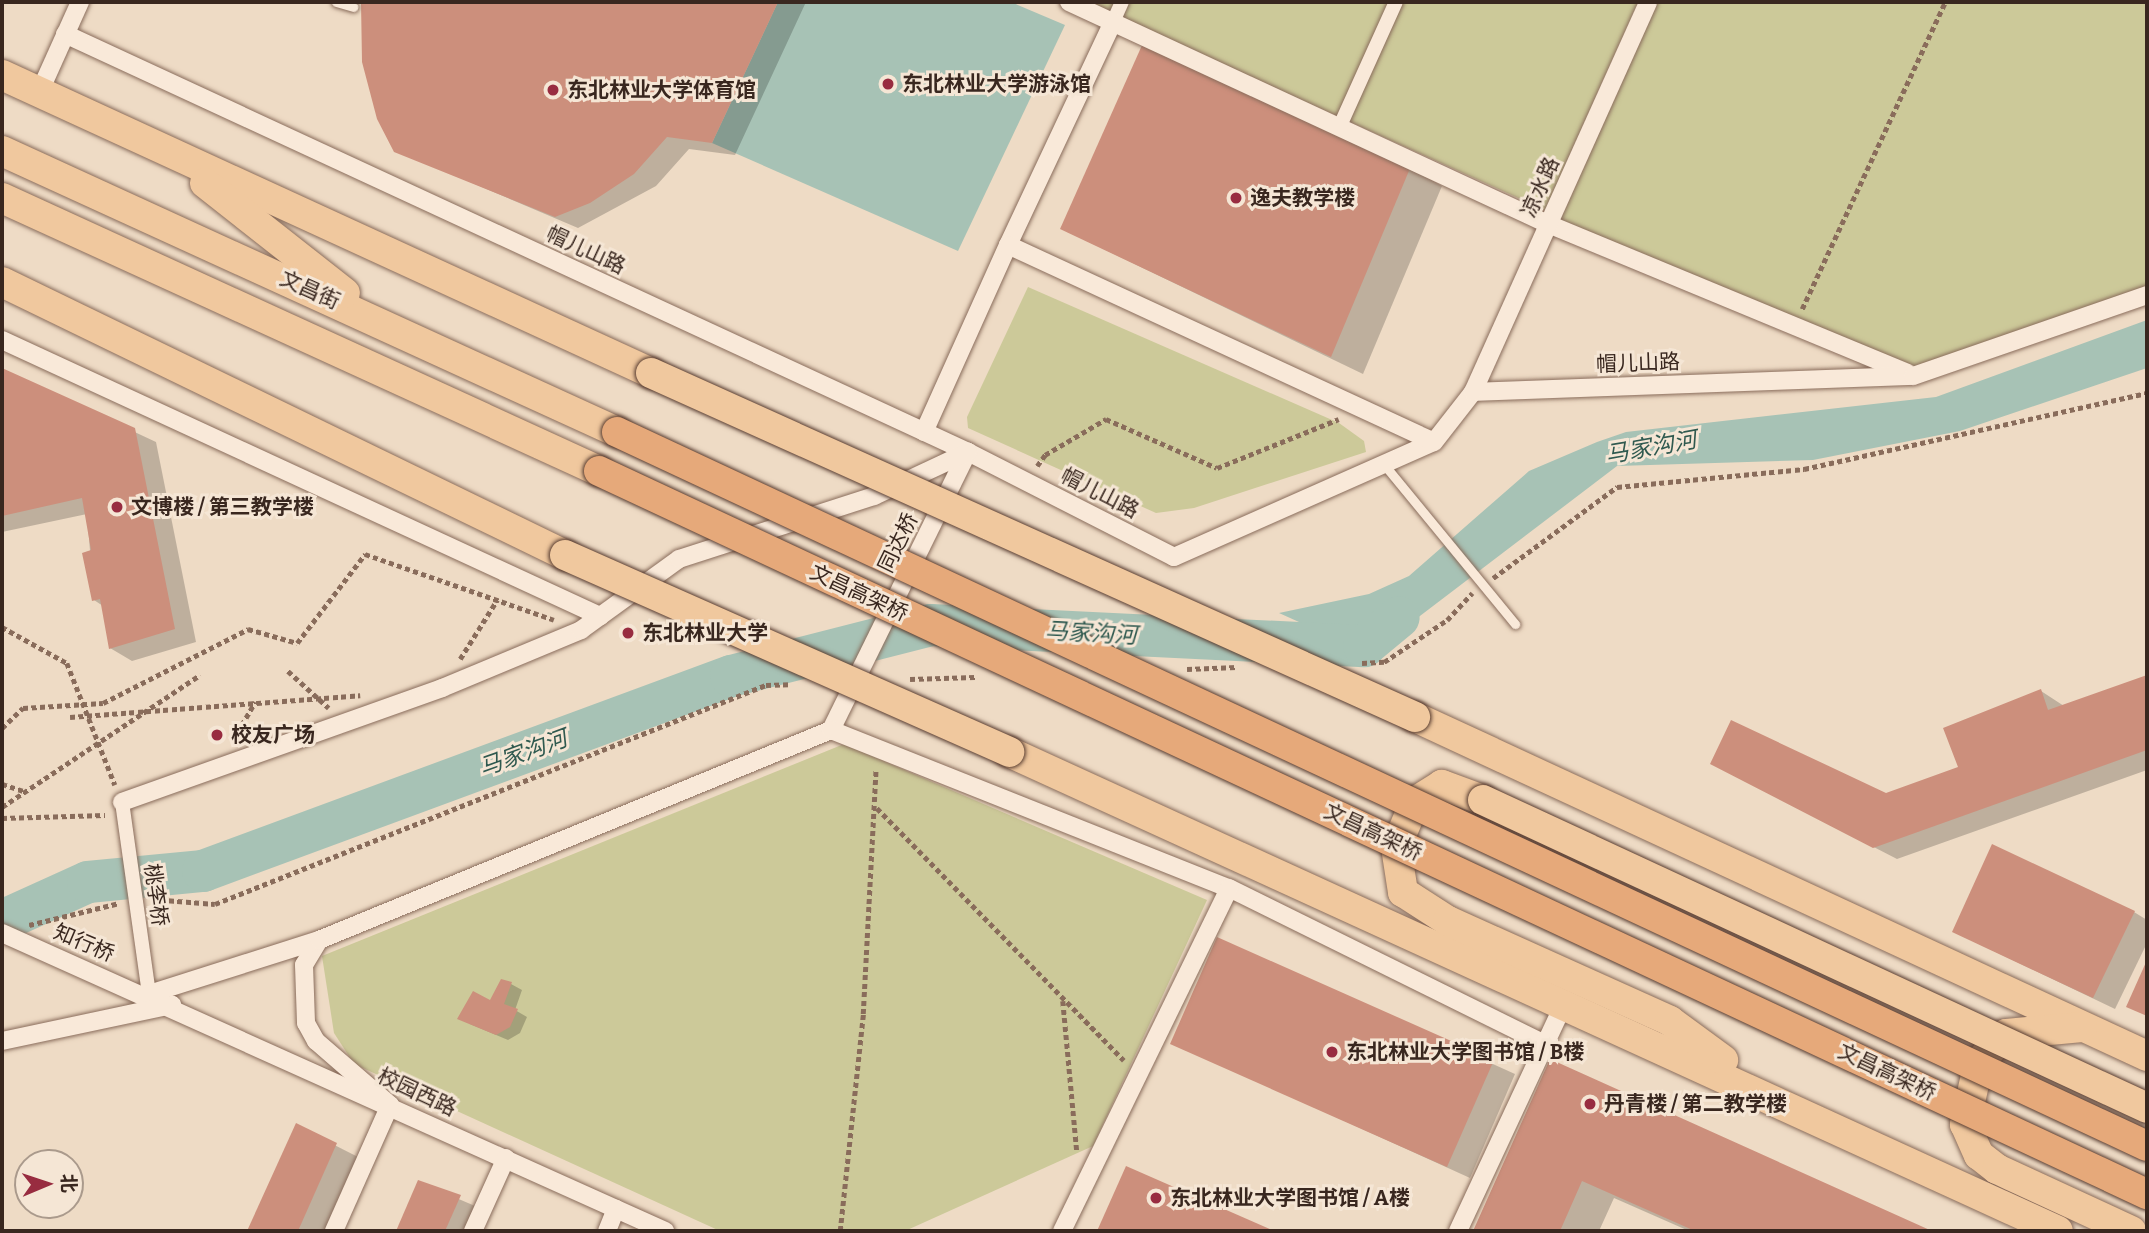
<!DOCTYPE html>
<html>
<head>
<meta charset="utf-8">
<style>
	body { margin:0 }
	#map { position:relative; width:2149px; height:1233px; overflow:hidden; background:#eedbc5; font-family:Bitter,"Noto Sans SC",serif }
	div>[style] { position:absolute }
	[style*='--x'] { left:calc(var(--x)*1px); top:calc(var(--y)*1px); width:calc(var(--w)*1px); rotate:calc(var(--a)*1deg) }
	.green>* { inset:0; background:#ccc999 }
	.water>* { inset:0; background:#a7c2b5 }
	.shadow>* { inset:0; background:#0003 }
	.river>* { height:42px; margin:-21px; padding:0 21px; transform-origin:21px; border-radius:21px; background:#a7c2b5 }
	.building>* { inset:0; background:#cc8f7c }
	.path>* { height:4.5px; margin-top:-2.25px; transform-origin:0; background:repeating-linear-gradient(90deg,#896c5b 0 5px,transparent 0 8.5px) }
	.roads { filter:drop-shadow(0 0 2px #896c5b) drop-shadow(0 0 2px #896c5b) }
	.service>* { height:9px; margin:-4.5px; padding:0 4.5px; transform-origin:4.5px; border-radius:4.5px; background:#f9e9d9 }
	.pedestrian>* { height:14px; margin:-7px; padding:0 7px; transform-origin:7px; border-radius:7px; background:#f9e9d9 }
	.minor>* { height:18px; margin:-9px; padding:0 9px; transform-origin:9px; border-radius:9px; background:#f9e9d9 }
	.primary>* { height:30px; margin:-15px; padding:0 15px; transform-origin:15px; border-radius:15px; background:#f0c89e }
	.bridges { filter:drop-shadow(0 0 2px #573b2f) drop-shadow(0 0 2px #573b2f) }
	.primary-bridge>* { height:30px; margin:-15px; padding:0 15px; transform-origin:15px; border-radius:15px; background:#f0c89e }
	.trunk-bridge>* { height:30px; margin:-15px; padding:0 15px; transform-origin:15px; border-radius:15px; background:#e6a97a }
	.dots>* { width:19px; height:19px; translate:-50% -50%; box-sizing:border-box; border:4px solid #f5e6d5; border-radius:50% }
	span { translate:-50% -50%; white-space:nowrap; text-align:center; line-height:1.15; -webkit-text-stroke:6px #f5e6d5; paint-order:stroke }
	.poi-label { font-size:21px; color:#39271f; font-weight:700 }
	.left { translate:0 -50%; text-align:left }
	.street-label { font-size:21px; color:#39271f }
	.water-label { font-size:23px; color:#2f594f; font-style:italic }
	.frame { position:absolute; inset:0; border:4px solid #39271f; pointer-events:none }
	.north { position:absolute; left:14px; top:1149px; width:70px; height:70px; box-sizing:border-box; background:#f5e6d5; border:2px solid #aa9a8c; border-radius:50%; rotate:88deg; font-size:19px; font-weight:700; line-height:28px; text-align:center; color:#39271f }
	.north::after { content:''; display:block; margin:auto; width:24px; height:32px; background:#982c40; clip-path:polygon(50% 0,100% 100%,50% 72%,0 100%) }
</style>
</head>
<body>
<div id="map">
	<div class="green">
		<div style="clip-path:polygon(1085px 2px,1638px 2px,1545px 210px)"></div>
		<div style="clip-path:polygon(1657px 2px,2147px 2px,2147px 286px,1914px 367px,1560px 221px)"></div>
		<div style="clip-path:polygon(1028px 287px,1339px 423px,1364px 441px,1366px 452px,1194px 508px,1156px 513px,968px 428px,967px 417px)"></div>
		<div style="clip-path:polygon(844px 744px,1207px 900px,1093px 1146px,905px 1231px,720px 1231px,354px 1064px,334px 1033px,322px 956px)"></div>
	</div>
	<div class="water">
		<div style="clip-path:polygon(778px 2px,1011px 2px,1065px 25px,958px 251px,712px 143px)"></div>
		<div style="clip-path:polygon(2147px 320px,2147px 368px,1960px 431px,1813px 460px,1617px 466px,1370px 654px,1279px 613px,1369px 594px,1409px 576px,1529px 471px,1597px 442px,1626px 432px,1936px 397px)"></div>
	</div>
	<div class="shadow">
		<div style="clip-path:polygon(363px 2px,806px 2px,735px 155px,689px 149px,656px 186px,578px 228px,395px 150px)"></div>
		<div style="clip-path:polygon(1410px 168px,1442px 186px,1363px 374px,1062px 229px)"></div>
		<div style="clip-path:polygon(2px 370px,156px 442px,196px 642px,132px 661px,110px 648px,103px 606px,94px 600px,87px 514px,2px 532px)"></div>
		<div style="clip-path:polygon(2147px 677px,2147px 770px,1897px 859px,1734px 775px,1885px 795px,1960px 768px,2041px 691px,2064px 706px)"></div>
		<div style="clip-path:polygon(2134px 912px,2147px 920px,2147px 943px,2115px 1009px,1954px 932px)"></div>
		<div style="clip-path:polygon(1218px 940px,1515px 1074px,1470px 1178px,1173px 1043px)"></div>
		<div style="clip-path:polygon(511px 984px,522px 990px,515px 1010px,527px 1017px,520px 1033px,508px 1040px,470px 1024px)"></div>
		<div style="clip-path:polygon(1551px 1061px,1928px 1231px,1689px 1231px,1614px 1198px,1599px 1231px,1475px 1231px)"></div>
		<div style="clip-path:polygon(297px 1126px,358px 1157px,325px 1231px,249px 1231px)"></div>
		<div style="clip-path:polygon(1127px 1168px,1270px 1231px,1099px 1231px)"></div>
		<div style="clip-path:polygon(419px 1182px,482px 1209px,472px 1231px,398px 1231px)"></div>
	</div>
	<div class="river">
		<div style="--x:2;--y:921;--w:94;--a:-24.4"></div>
		<div style="--x:88;--y:882;--w:116;--a:-5.5"></div>
		<div style="--x:203;--y:871;--w:563;--a:-20.27"></div>
		<div style="--x:731;--y:676;--w:206;--a:-14.3"></div>
		<div style="--x:931;--y:625;--w:434;--a:2.8"></div>
		<div style="--x:1364;--y:646;--w:45;--a:-39.6"></div>
	</div>
	<div class="building">
		<div style="clip-path:polygon(361px 2px,778px 2px,712px 143px,667px 137px,634px 174px,590px 203px,555px 217px,394px 152px,377px 119px,362px 62px)"></div>
		<div style="clip-path:polygon(1143px 43px,1411px 166px,1331px 357px,1060px 229px)"></div>
		<div style="clip-path:polygon(2px 368px,135px 428px,175px 629px,109px 649px,100px 599px,92px 601px,82px 553px,91px 550px,82px 498px,2px 516px)"></div>
		<div style="clip-path:polygon(2147px 675px,2147px 750px,1873px 848px,1710px 764px,1731px 720px,1886px 793px,1958px 767px,1943px 728px,2041px 689px,2048px 710px)"></div>
		<div style="clip-path:polygon(1992px 844px,2135px 911px,2093px 998px,1952px 932px)"></div>
		<div style="clip-path:polygon(1217px 937px,1494px 1060px,1447px 1167px,1170px 1044px)"></div>
		<div style="clip-path:polygon(2147px 960px,2147px 1016px,2126px 1007px)"></div>
		<div style="clip-path:polygon(501px 979px,512px 982px,504px 1004px,518px 1009px,510px 1027px,496px 1035px,457px 1019px,473px 991px,490px 1000px)"></div>
		<div style="clip-path:polygon(1550px 1059px,1932px 1231px,1695px 1231px,1582px 1181px,1560px 1231px,1473px 1231px)"></div>
		<div style="clip-path:polygon(296px 1123px,337px 1143px,298px 1231px,247px 1231px)"></div>
		<div style="clip-path:polygon(1126px 1166px,1274px 1231px,1097px 1231px)"></div>
		<div style="clip-path:polygon(418px 1180px,461px 1195px,445px 1231px,396px 1231px)"></div>
	</div>
	<div class="path">
		<div style="--x:1802;--y:309;--w:339;--a:-65"></div>
		<div style="--x:1037;--y:466;--w:14;--a:-54"></div>
		<div style="--x:1045;--y:455;--w:71;--a:-30.5"></div>
		<div style="--x:1106;--y:419;--w:121;--a:23.8"></div>
		<div style="--x:1217;--y:468;--w:131;--a:-21.9"></div>
		<div style="--x:1493;--y:578;--w:154;--a:-36.3"></div>
		<div style="--x:1617;--y:487;--w:188;--a:-5.5"></div>
		<div style="--x:1804;--y:469;--w:351;--a:-12.5"></div>
		<div style="--x:2;--y:627;--w:74;--a:29"></div>
		<div style="--x:67;--y:663;--w:131;--a:68.5"></div>
		<div style="--x:460;--y:659;--w:70;--a:-57.9"></div>
		<div style="--x:1362;--y:663;--w:22;--a:-3"></div>
		<div style="--x:1384;--y:662;--w:76;--a:-33.7"></div>
		<div style="--x:1447;--y:620;--w:37;--a:-47"></div>
		<div style="--x:1187;--y:669;--w:50;--a:-2.3"></div>
		<div style="--x:288;--y:671;--w:55;--a:42.1"></div>
		<div style="--x:910;--y:679;--w:65;--a:-1.8"></div>
		<div style="--x:70;--y:717;--w:291;--a:-4.3"></div>
		<div style="--x:2;--y:728;--w:29;--a:-44"></div>
		<div style="--x:23;--y:708;--w:80;--a:-3.6"></div>
		<div style="--x:103;--y:703;--w:163;--a:-27"></div>
		<div style="--x:248;--y:629;--w:51;--a:15.9"></div>
		<div style="--x:297;--y:643;--w:112;--a:-52.6"></div>
		<div style="--x:365;--y:554;--w:200;--a:19.2"></div>
		<div style="--x:233;--y:740;--w:44;--a:-59.9"></div>
		<div style="--x:2;--y:784;--w:23;--a:18"></div>
		<div style="--x:2;--y:807;--w:238;--a:-33.7"></div>
		<div style="--x:877;--y:808;--w:353;--a:45.6"></div>
		<div style="--x:2;--y:818;--w:103;--a:-1.7"></div>
		<div style="--x:152;--y:899;--w:63;--a:4.5"></div>
		<div style="--x:215;--y:904;--w:593;--a:-21.68"></div>
		<div style="--x:766;--y:685;--w:24;--a:-2"></div>
		<div style="--x:29;--y:925;--w:93;--a:-13.7"></div>
		<div style="--x:1063;--y:1001;--w:152;--a:84.7"></div>
		<div style="--x:840;--y:1231;--w:218;--a:-83.9"></div>
		<div style="--x:863;--y:1014;--w:246;--a:-87"></div>
	</div>
	<div class="roads">
		<div class="service">
			<div style="--x:336;--y:2;--w:18;--a:16"></div>
			<div style="--x:1387;--y:468;--w:202;--a:50.6"></div>
		</div>
		<div class="pedestrian">
			<div style="--x:1113;--y:22;--w:22;--a:-66"></div>
			<div style="--x:1339;--y:128;--w:138;--a:-65.7"></div>
			<div style="--x:122;--y:802;--w:194;--a:82"></div>
		</div>
		<div class="minor">
			<div style="--x:1069;--y:2;--w:528;--a:24.87"></div>
			<div style="--x:1548;--y:224;--w:389;--a:22.5"></div>
			<div style="--x:65;--y:34;--w:995;--a:24.84"></div>
			<div style="--x:968;--y:452;--w:231;--a:27"></div>
			<div style="--x:1174;--y:557;--w:284;--a:-23.9"></div>
			<div style="--x:1434;--y:442;--w:63;--a:-52"></div>
			<div style="--x:1473;--y:392;--w:440;--a:-2.1"></div>
			<div style="--x:1913;--y:376;--w:248;--a:-19.1"></div>
			<div style="--x:40;--y:91;--w:98;--a:-65.8"></div>
			<div style="--x:1008;--y:245;--w:246;--a:-64.8"></div>
			<div style="--x:2;--y:340;--w:659;--a:24.78"></div>
			<div style="--x:1473;--y:392;--w:427;--a:-65.8"></div>
			<div style="--x:924;--y:432;--w:205;--a:-65.8"></div>
			<div style="--x:1008;--y:245;--w:469;--a:24.8"></div>
			<div style="--x:831;--y:730;--w:310;--a:-63.8"></div>
			<div style="--x:122;--y:802;--w:340;--a:-19.6"></div>
			<div style="--x:442;--y:688;--w:151;--a:-22.6"></div>
			<div style="--x:581;--y:630;--w:121;--a:-35.9"></div>
			<div style="--x:679;--y:559;--w:205;--a:-17.9"></div>
			<div style="--x:874;--y:496;--w:104;--a:-25.1"></div>
			<div style="--x:2;--y:933;--w:727;--a:24.2"></div>
			<div style="--x:319;--y:940;--w:29;--a:121"></div>
			<div style="--x:304;--y:965;--w:58;--a:88"></div>
			<div style="--x:306;--y:1023;--w:21;--a:61"></div>
			<div style="--x:316;--y:1041;--w:98;--a:40.9"></div>
			<div style="--x:390;--y:1105;--w:138;--a:114"></div>
			<div style="--x:149;--y:994;--w:178;--a:-17.6"></div>
			<div style="--x:319;--y:940;--w:553;--a:-22.3"></div>
			<div style="--x:831;--y:730;--w:428;--a:21.7"></div>
			<div style="--x:1229;--y:888;--w:354;--a:26.3"></div>
			<div style="--x:2;--y:1041;--w:174;--a:-12"></div>
			<div style="--x:473;--y:1231;--w:80;--a:-65.7"></div>
			<div style="--x:607;--y:1231;--w:24;--a:-68"></div>
			<div style="--x:1062;--y:1231;--w:381;--a:-64"></div>
			<div style="--x:1458;--y:1231;--w:253;--a:-65"></div>
		</div>
		<div class="primary">
			<div style="--x:2;--y:75;--w:714;--a:24.66"></div>
			<div style="--x:2;--y:151;--w:676;--a:24.56"></div>
			<div style="--x:205;--y:183;--w:178;--a:38.2"></div>
			<div style="--x:2;--y:198;--w:656;--a:24.57"></div>
			<div style="--x:2;--y:282;--w:626;--a:25.87"></div>
			<div style="--x:1415;--y:717;--w:807;--a:24.85"></div>
			<div style="--x:1009;--y:752;--w:1153;--a:24.54"></div>
			<div style="--x:1483;--y:800;--w:44;--a:-159.9"></div>
			<div style="--x:1442;--y:785;--w:32;--a:148"></div>
			<div style="--x:1415;--y:802;--w:49;--a:112.9"></div>
			<div style="--x:1396;--y:847;--w:46;--a:81.2"></div>
			<div style="--x:1403;--y:892;--w:54;--a:32.8"></div>
			<div style="--x:1448;--y:921;--w:243;--a:24.2"></div>
			<div style="--x:1670;--y:1021;--w:66;--a:36.3"></div>
			<div style="--x:2082;--y:1027;--w:76;--a:174.7"></div>
			<div style="--x:2006;--y:1034;--w:39;--a:134"></div>
			<div style="--x:1979;--y:1062;--w:64;--a:102.7"></div>
			<div style="--x:1965;--y:1124;--w:34;--a:66"></div>
			<div style="--x:1979;--y:1155;--w:23;--a:38"></div>
			<div style="--x:1997;--y:1169;--w:148;--a:24.8"></div>
		</div>
	</div>
	<div class="bridges">
		<div class="primary-bridge">
			<div style="--x:651;--y:373;--w:838;--a:24.24"></div>
			<div style="--x:565;--y:555;--w:486;--a:23.9"></div>
			<div style="--x:1483;--y:800;--w:732;--a:24.88"></div>
		</div>
		<div class="trunk-bridge">
			<div style="--x:617;--y:432;--w:1688;--a:25.02"></div>
			<div style="--x:599;--y:471;--w:1709;--a:25.04"></div>
		</div>
	</div>
	<div class="dots">
		<div style="left:888px;top:84px;background:#982c40"></div>
		<div style="left:553px;top:90px;background:#982c40"></div>
		<div style="left:1236px;top:198px;background:#982c40"></div>
		<div style="left:117px;top:507px;background:#982c40"></div>
		<div style="left:628px;top:633px;background:#982c40"></div>
		<div style="left:217px;top:735px;background:#982c40"></div>
		<div style="left:1332px;top:1052px;background:#982c40"></div>
		<div style="left:1590px;top:1104px;background:#982c40"></div>
		<div style="left:1156px;top:1198px;background:#982c40"></div>
	</div>
	<div class="poi-label">
		<span class="left" style="left:902px;top:84px">东北林业大学游泳馆</span>
		<span class="left" style="left:567px;top:90px">东北林业大学体育馆</span>
		<span class="left" style="left:1250px;top:198px">逸夫教学楼</span>
		<span class="left" style="left:131px;top:507px">文博楼 / 第三教学楼</span>
		<span class="left" style="left:642px;top:633px">东北林业大学</span>
		<span class="left" style="left:231px;top:735px">校友广场</span>
		<span class="left" style="left:1346px;top:1052px">东北林业大学图书馆 / B楼</span>
		<span class="left" style="left:1604px;top:1104px">丹青楼 / 第二教学楼</span>
		<span class="left" style="left:1170px;top:1198px">东北林业大学图书馆 / A楼</span>
	</div>
	<div class="street-label">
		<span style="left:1540px;top:187px;rotate:-66deg">凉水路</span>
		<span style="left:586px;top:250px;rotate:25deg">帽儿山路</span>
		<span style="left:310px;top:290px;rotate:24deg">文昌街</span>
		<span style="left:1638px;top:363px;rotate:-2deg">帽儿山路</span>
		<span style="left:1100px;top:493px;rotate:27deg">帽儿山路</span>
		<span style="left:898px;top:543px;rotate:-64deg">同达桥</span>
		<span style="left:859px;top:593px;rotate:25deg">文昌高架桥</span>
		<span style="left:1373px;top:832px;rotate:25deg">文昌高架桥</span>
		<span style="left:156px;top:895px;rotate:82deg">桃李桥</span>
		<span style="left:84px;top:943px;rotate:23deg">知行桥</span>
		<span style="left:1887px;top:1072px;rotate:25deg">文昌高架桥</span>
		<span style="left:417px;top:1092px;rotate:25deg">校园西路</span>
	</div>
	<div class="water-label">
		<span style="left:1651px;top:447px;rotate:-10deg">马家沟河</span>
		<span style="left:1091px;top:633px;rotate:3deg">马家沟河</span>
		<span style="left:523px;top:753px;rotate:-20deg">马家沟河</span>
	</div>
	<div class="frame"></div>
	<div class="north">北</div>
</div>
</body>
</html>
